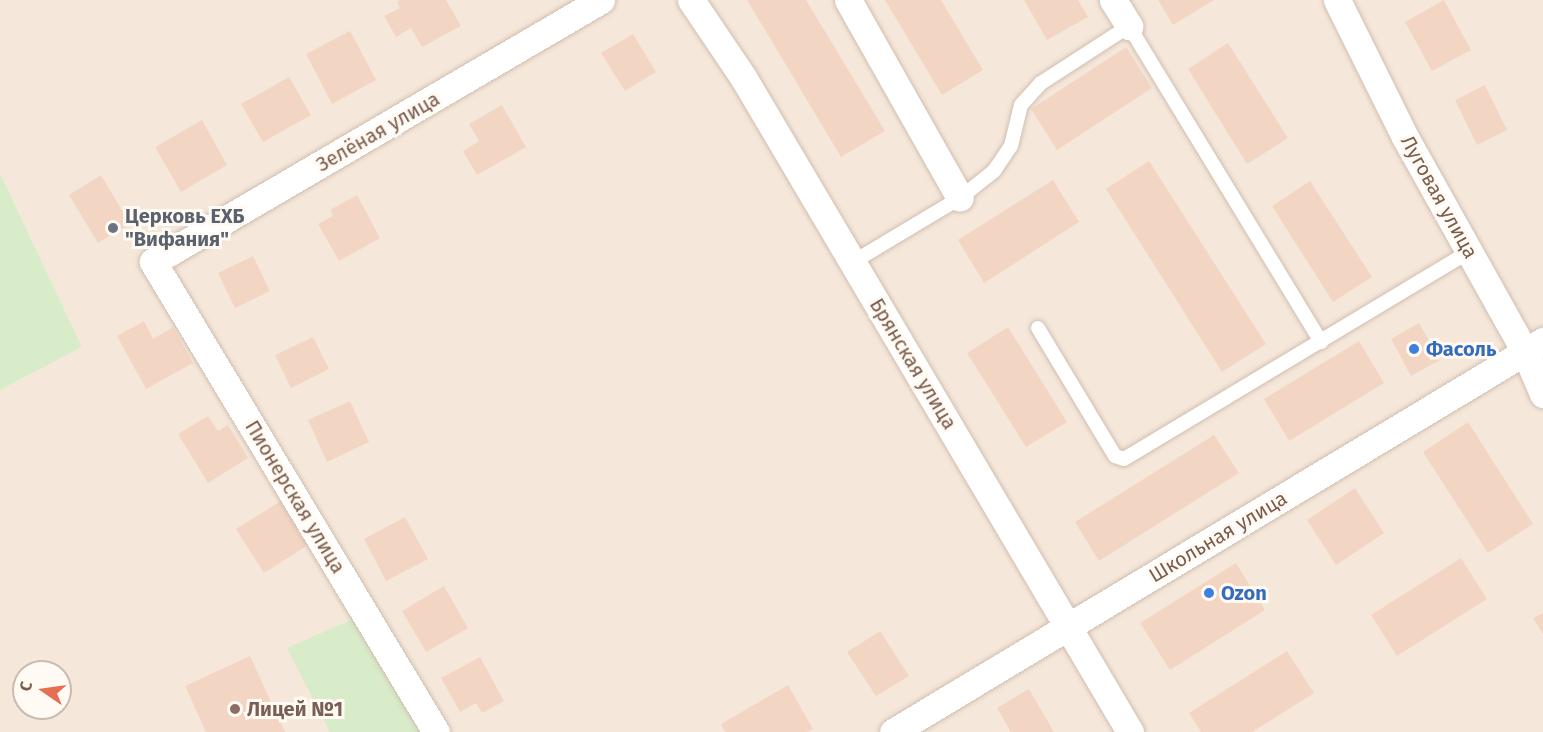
<!DOCTYPE html>
<html>
<head>
<meta charset="utf-8">
<style>
	body { margin:0 }
	#map { position:relative; width:1543px; height:732px; overflow:hidden; background:#fdf6ec; font-family:"Fira Sans",sans-serif }
	div>[style] { position:absolute }
	[style*='--x'] { left:calc(var(--x)*1px); top:calc(var(--y)*1px); width:calc(var(--w)*1px); rotate:calc(var(--a)*1deg) }
	.residential>* { inset:0; background:#f5e8da }
	.green>* { inset:0; background:#d8ecc9 }
	.building>* { inset:0; background:#f3d5c3 }
	.roads { filter:drop-shadow(0 0 2px #d1beb0) drop-shadow(0 0 2px #d1beb0) }
	.service>* { height:14px; margin:-7px; padding:0 7px; transform-origin:7px; border-radius:7px; background:#fff }
	.minor>* { height:27px; margin:-13.5px; padding:0 13.5px; transform-origin:13.5px; border-radius:13.5px; background:#fff }
	.dots>* { width:16px; height:16px; translate:-50% -50%; box-sizing:border-box; border:3px solid #fffaf3; border-radius:50% }
	span { translate:-50% -50%; white-space:nowrap; text-align:center; line-height:1.15; -webkit-text-stroke:6px #fffaf3; paint-order:stroke }
	.street-label { font-size:20px; color:#7a5c4d }
	.worship-label { font-size:20px; color:#5b616d; font-weight:700 }
	.left { translate:0 -50%; text-align:left }
	.shop-label { font-size:20px; color:#366cbe; font-weight:700 }
	.education-label { font-size:20px; color:#785e54; font-weight:700 }
	.north { position:absolute; left:12px; top:660px; width:60px; height:60px; box-sizing:border-box; background:#fffaf3; border:2px solid #cabbb1; border-radius:50%; rotate:283deg; font-size:16px; font-weight:700; line-height:24px; text-align:center; color:#7a5c4d }
	.north::after { content:''; display:block; margin:auto; width:21px; height:27px; background:#e76f51; clip-path:polygon(50% 0,100% 100%,50% 72%,0 100%) }
</style>
</head>
<body>
<div id="map">
	<div class="residential">
		<div style="clip-path:polygon(evenodd,0 0,1543px 0,1543px 732px,0 732px,0 390px,82px 347px,0 173px,0 0,24px 672px,60px 672px,60px 708px,24px 708px,24px 672px)"></div>
	</div>
	<div class="green">
		<div style="clip-path:polygon(0 173px,82px 347px,0 390px)"></div>
		<div style="clip-path:polygon(358px 617px,424px 732px,330px 732px,287px 648px)"></div>
	</div>
	<div class="building">
		<div style="clip-path:polygon(400px 0,446px 0,461px 26px,422px 47px,411px 28px,396px 37px,384px 16px,400px 8px,397px 2px)"></div>
		<div style="clip-path:polygon(747px 0,806px 0,885px 131px,841px 157px)"></div>
		<div style="clip-path:polygon(885px 0,941px 0,983px 70px,942px 95px)"></div>
		<div style="clip-path:polygon(1024px 0,1078px 0,1088px 17px,1047px 40px)"></div>
		<div style="clip-path:polygon(1158px 0,1214px 0,1173px 25px)"></div>
		<div style="clip-path:polygon(1444px 0,1471px 50px,1432px 71px,1405px 22px)"></div>
		<div style="clip-path:polygon(350px 31px,376px 80px,332px 104px,306px 54px)"></div>
		<div style="clip-path:polygon(633px 34px,656px 72px,625px 91px,601px 53px)"></div>
		<div style="clip-path:polygon(1228px 43px,1288px 138px,1247px 164px,1188px 69px)"></div>
		<div style="clip-path:polygon(1126px 47px,1152px 88px,1057px 150px,1031px 109px)"></div>
		<div style="clip-path:polygon(289px 77px,311px 115px,263px 142px,241px 104px)"></div>
		<div style="clip-path:polygon(1485px 85px,1507px 130px,1477px 145px,1455px 100px)"></div>
		<div style="clip-path:polygon(502px 105px,526px 147px,477px 175px,463px 151px,479px 141px,469px 124px)"></div>
		<div style="clip-path:polygon(202px 120px,227px 165px,181px 192px,155px 147px)"></div>
		<div style="clip-path:polygon(1149px 161px,1266px 344px,1222px 372px,1106px 189px)"></div>
		<div style="clip-path:polygon(101px 175px,130px 224px,98px 243px,69px 195px)"></div>
		<div style="clip-path:polygon(1053px 180px,1079px 222px,984px 283px,958px 240px)"></div>
		<div style="clip-path:polygon(1310px 181px,1372px 277px,1333px 302px,1272px 206px)"></div>
		<div style="clip-path:polygon(357px 195px,380px 238px,339px 261px,318px 224px,333px 216px,330px 210px)"></div>
		<div style="clip-path:polygon(253px 256px,270px 291px,235px 308px,218px 273px)"></div>
		<div style="clip-path:polygon(144px 321px,153px 339px,173px 327px,193px 363px,146px 389px,117px 336px)"></div>
		<div style="clip-path:polygon(1419px 323px,1440px 360px,1411px 376px,1391px 339px)"></div>
		<div style="clip-path:polygon(1008px 327px,1067px 422px,1026px 447px,967px 353px)"></div>
		<div style="clip-path:polygon(313px 337px,329px 369px,291px 388px,275px 355px)"></div>
		<div style="clip-path:polygon(1359px 341px,1384px 383px,1289px 441px,1264px 399px)"></div>
		<div style="clip-path:polygon(350px 401px,369px 442px,327px 462px,308px 420px)"></div>
		<div style="clip-path:polygon(208px 416px,218px 431px,228px 425px,248px 458px,208px 483px,178px 434px)"></div>
		<div style="clip-path:polygon(1468px 422px,1533px 524px,1488px 553px,1423px 452px)"></div>
		<div style="clip-path:polygon(1214px 435px,1239px 473px,1099px 561px,1075px 522px)"></div>
		<div style="clip-path:polygon(1355px 488px,1384px 533px,1336px 565px,1307px 520px)"></div>
		<div style="clip-path:polygon(281px 501px,308px 545px,264px 573px,236px 529px)"></div>
		<div style="clip-path:polygon(405px 517px,428px 559px,386px 581px,364px 539px)"></div>
		<div style="clip-path:polygon(1461px 558px,1487px 599px,1397px 656px,1371px 615px)"></div>
		<div style="clip-path:polygon(1236px 563px,1265px 610px,1170px 670px,1140px 623px)"></div>
		<div style="clip-path:polygon(444px 586px,468px 628px,426px 652px,402px 611px)"></div>
		<div style="clip-path:polygon(1543px 613px,1543px 634px,1533px 618px)"></div>
		<div style="clip-path:polygon(880px 631px,909px 676px,876px 696px,847px 652px)"></div>
		<div style="clip-path:polygon(1287px 651px,1314px 693px,1252px 732px,1201px 732px,1189px 713px)"></div>
		<div style="clip-path:polygon(250px 656px,285px 732px,206px 732px,185px 686px)"></div>
		<div style="clip-path:polygon(480px 657px,504px 701px,482px 713px,476px 703px,460px 712px,441px 678px)"></div>
		<div style="clip-path:polygon(788px 685px,813px 729px,807px 732px,725px 732px,721px 724px)"></div>
		<div style="clip-path:polygon(1029px 689px,1054px 732px,1011px 732px,997px 708px)"></div>
	</div>
	<div class="roads">
		<div class="service">
			<div style="--x:853;--y:262;--w:125;--a:-30.9"></div>
			<div style="--x:960;--y:198;--w:43;--a:-38.5"></div>
			<div style="--x:994;--y:171;--w:30;--a:-56"></div>
			<div style="--x:1011;--y:146;--w:42;--a:-76.3"></div>
			<div style="--x:1021;--y:105;--w:30;--a:-48"></div>
			<div style="--x:1041;--y:83;--w:105;--a:-32.9"></div>
			<div style="--x:1129;--y:26;--w:370;--a:58.7"></div>
			<div style="--x:1038;--y:328;--w:149;--a:59"></div>
			<div style="--x:1115;--y:456;--w:9;--a:18"></div>
			<div style="--x:1124;--y:459;--w:402;--a:-31"></div>
		</div>
		<div class="minor">
			<div style="--x:691;--y:0;--w:93;--a:56"></div>
			<div style="--x:743;--y:77;--w:761;--a:59.42"></div>
			<div style="--x:848;--y:0;--w:227;--a:60.5"></div>
			<div style="--x:1113;--y:0;--w:31;--a:58"></div>
			<div style="--x:1337;--y:0;--w:153;--a:63.6"></div>
			<div style="--x:1405;--y:137;--w:246;--a:60.8"></div>
			<div style="--x:1525;--y:352;--w:46;--a:66.8"></div>
			<div style="--x:436;--y:732;--w:549;--a:-121.05"></div>
			<div style="--x:153;--y:262;--w:519;--a:-30.32"></div>
			<div style="--x:893;--y:732;--w:759;--a:-31.03"></div>
		</div>
	</div>
	<div class="dots">
		<div style="left:113px;top:228px;background:#6b7280"></div>
		<div style="left:1414px;top:349px;background:#3f7fe0"></div>
		<div style="left:1209px;top:593px;background:#3f7fe0"></div>
		<div style="left:235px;top:709px;background:#8d6e63"></div>
	</div>
	<div class="street-label">
		<span style="left:378px;top:132px;rotate:-30deg">Зелёная улица</span>
		<span style="left:1439px;top:197px;rotate:61deg">Луговая улица</span>
		<span style="left:913px;top:364px;rotate:59deg">Брянская улица</span>
		<span style="left:295px;top:497px;rotate:59deg">Пионерская улица</span>
		<span style="left:1218px;top:537px;rotate:-31deg">Школьная улица</span>
	</div>
	<div class="worship-label">
		<span class="left" style="left:125px;top:228px">Церковь ЕХБ<br>"Вифания"</span>
	</div>
	<div class="shop-label">
		<span class="left" style="left:1426px;top:349px">Фасоль</span>
		<span class="left" style="left:1221px;top:593px">Ozon</span>
	</div>
	<div class="education-label">
		<span class="left" style="left:247px;top:709px">Лицей №1</span>
	</div>
	<div class="north">С</div>
</div>
</body>
</html>
